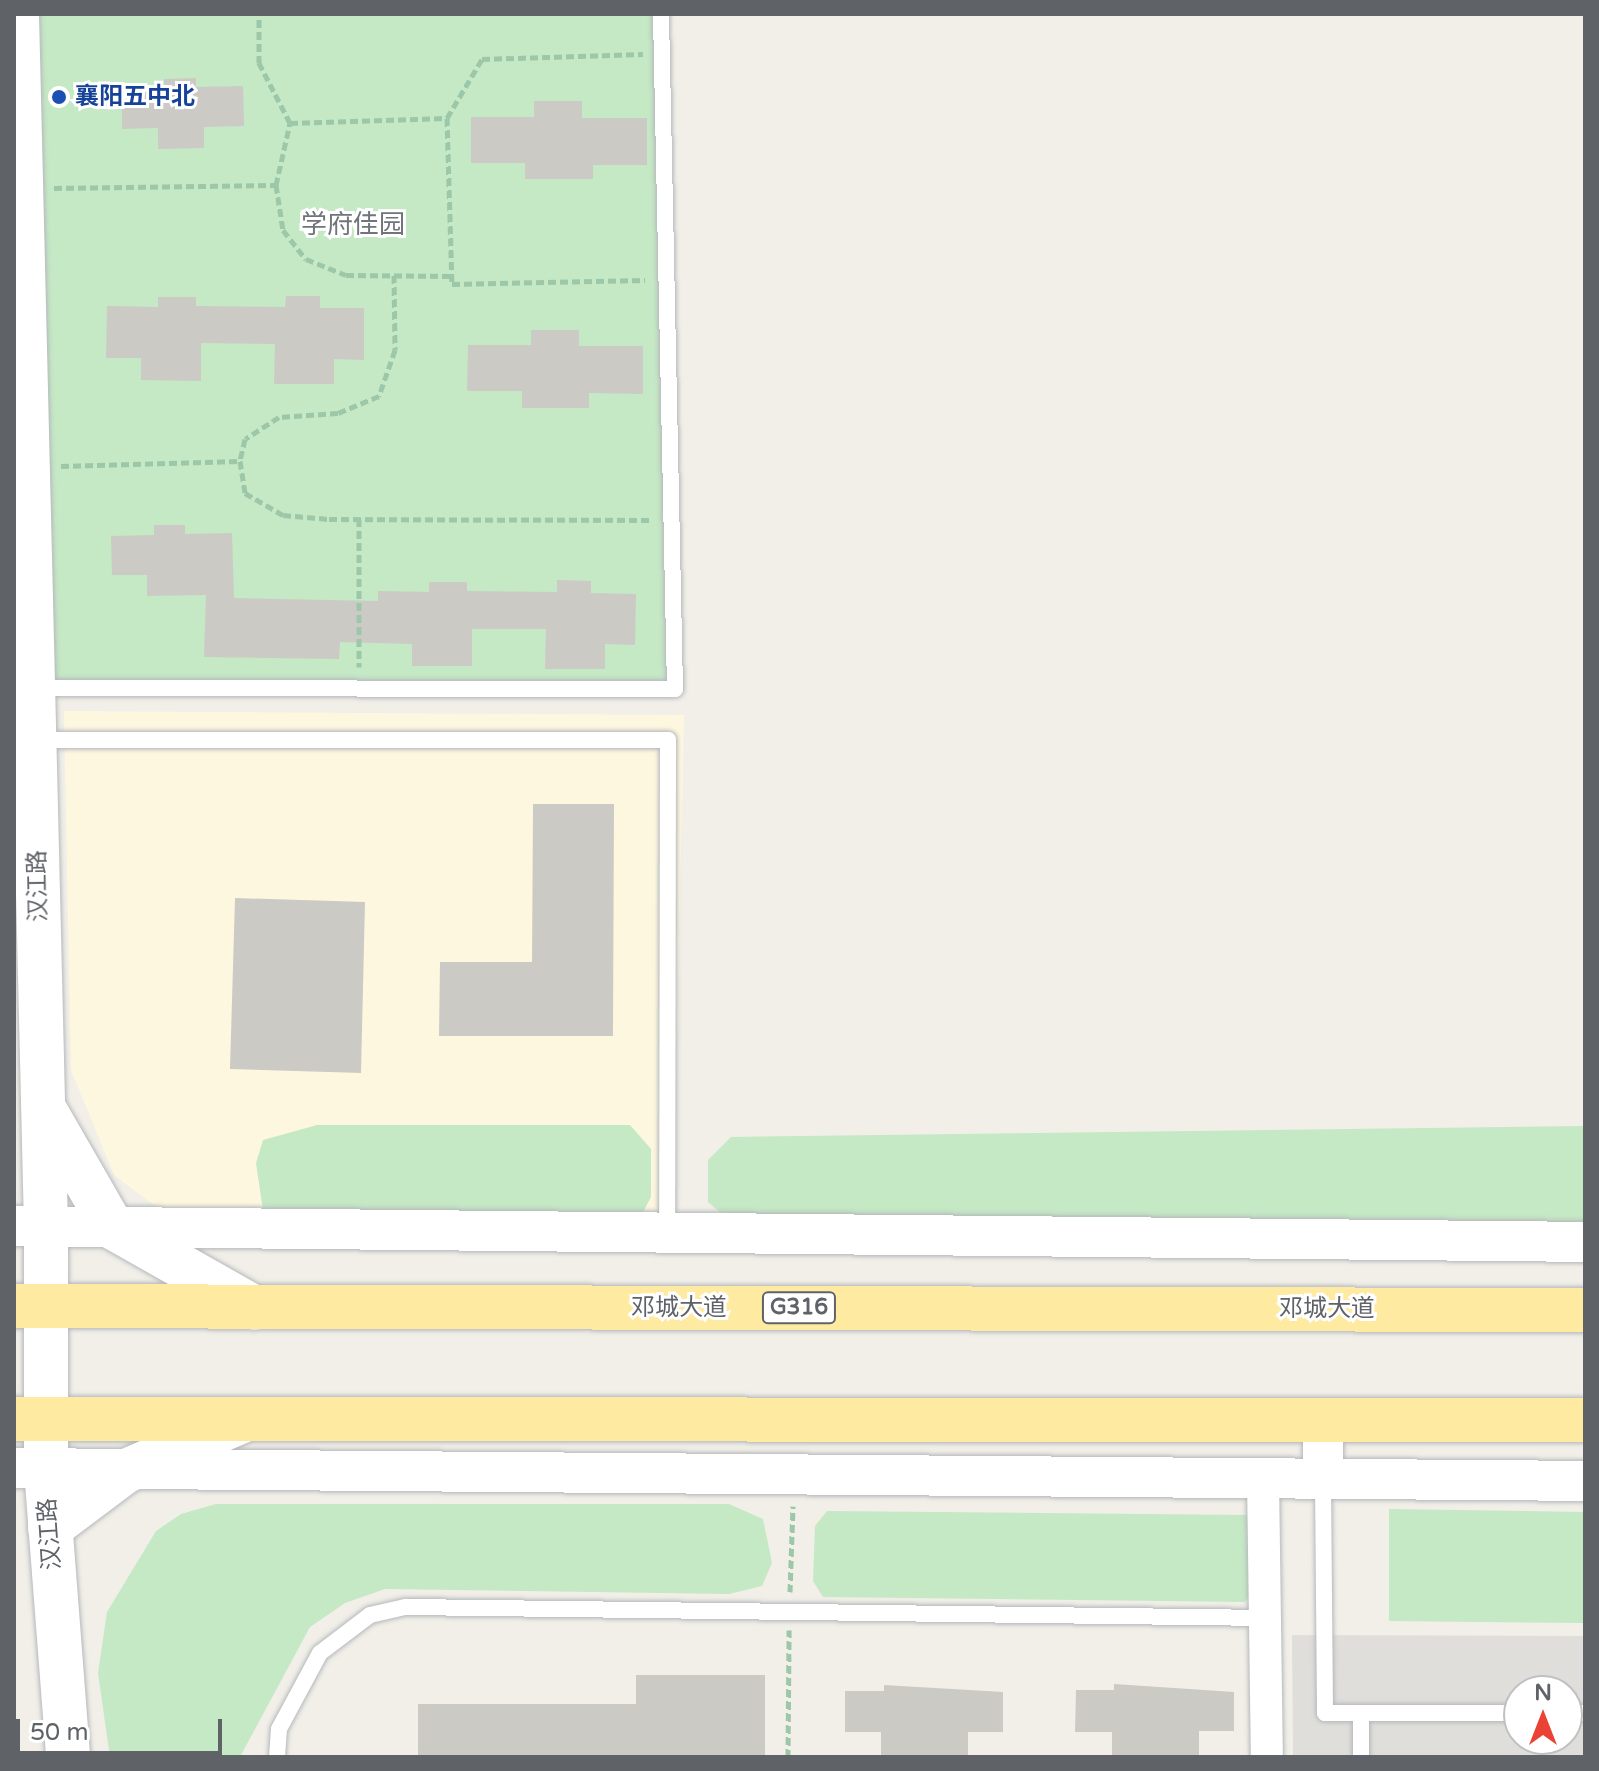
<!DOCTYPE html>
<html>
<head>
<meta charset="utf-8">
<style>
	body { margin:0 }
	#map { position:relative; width:1599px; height:1771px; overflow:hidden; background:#f1efe8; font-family:"Varela Round","Noto Sans SC",sans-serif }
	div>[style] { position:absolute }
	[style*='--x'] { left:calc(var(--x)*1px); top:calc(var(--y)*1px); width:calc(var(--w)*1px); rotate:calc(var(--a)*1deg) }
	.commercial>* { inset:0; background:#fef7e0 }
	.industrial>* { inset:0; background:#e0deda }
	.green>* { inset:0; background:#c5e8c5 }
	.building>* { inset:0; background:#cccac5 }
	.path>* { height:5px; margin-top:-2.5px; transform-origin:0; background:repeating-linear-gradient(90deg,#9cc7a9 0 8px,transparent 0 12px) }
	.roads { filter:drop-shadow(0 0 2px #b5b8bc) drop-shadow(0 0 2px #b5b8bc) }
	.service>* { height:16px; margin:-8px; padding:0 8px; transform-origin:8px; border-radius:8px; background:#fff }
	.minor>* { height:32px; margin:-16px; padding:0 16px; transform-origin:16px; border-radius:16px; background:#fff }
	.tertiary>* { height:40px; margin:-20px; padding:0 20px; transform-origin:20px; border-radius:20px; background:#fff }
	.secondary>* { height:44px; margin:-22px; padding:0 22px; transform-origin:22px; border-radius:22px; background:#fff }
	.trunk>* { height:44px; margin:-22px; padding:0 22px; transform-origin:22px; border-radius:22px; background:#feeaa1 }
	.dots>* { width:22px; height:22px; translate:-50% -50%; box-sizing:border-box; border:4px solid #fff; border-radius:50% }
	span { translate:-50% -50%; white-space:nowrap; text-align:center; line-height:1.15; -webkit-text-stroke:6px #fff; paint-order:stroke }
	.shield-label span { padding:2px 6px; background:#fff; border:2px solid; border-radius:6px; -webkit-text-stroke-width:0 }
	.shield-label { font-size:22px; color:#5f6368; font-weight:700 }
	.transit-label { font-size:24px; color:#164399; font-weight:700 }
	.left { translate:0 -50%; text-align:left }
	.street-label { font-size:24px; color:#5f6368 }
	.neighbourhood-label { font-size:26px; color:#70757a }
	.frame { position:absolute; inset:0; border:16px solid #5f6368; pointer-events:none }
	.north { position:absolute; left:1503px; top:1675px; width:80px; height:80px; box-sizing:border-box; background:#fff; border:2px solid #bfc1c3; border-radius:50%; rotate:0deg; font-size:22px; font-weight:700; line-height:32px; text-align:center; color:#5f6368 }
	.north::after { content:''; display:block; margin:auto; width:28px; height:36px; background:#ea4335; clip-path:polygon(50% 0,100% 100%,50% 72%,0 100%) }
	.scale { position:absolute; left:16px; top:1719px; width:206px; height:36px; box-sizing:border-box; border:4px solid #5f6368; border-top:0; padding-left:10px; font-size:24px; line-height:28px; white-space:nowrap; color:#5f6368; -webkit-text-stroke:6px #fff; paint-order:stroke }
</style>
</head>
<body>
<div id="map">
	<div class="commercial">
		<div style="clip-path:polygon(64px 711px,684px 715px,673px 1233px,159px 1209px,114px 1175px,71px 1070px)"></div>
	</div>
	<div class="industrial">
		<div style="clip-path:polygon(evenodd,1292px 1635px,1585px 1636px,1585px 1757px,1293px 1757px,1292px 1635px,1519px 1691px,1567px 1691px,1567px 1739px,1519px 1739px,1519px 1691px)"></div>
	</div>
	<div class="green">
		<div style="clip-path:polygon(17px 14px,661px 14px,675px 689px,33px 688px)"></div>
		<div style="clip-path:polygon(317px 1125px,630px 1125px,651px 1149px,651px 1197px,633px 1232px,263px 1211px,256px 1163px,263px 1140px)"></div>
		<div style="clip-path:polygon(1585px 1126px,1585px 1242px,746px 1234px,708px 1202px,708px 1160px,731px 1137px)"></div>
		<div style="clip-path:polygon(216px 1504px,729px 1504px,763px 1519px,772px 1563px,762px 1586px,729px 1594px,385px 1589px,345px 1603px,310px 1627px,240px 1757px,110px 1757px,98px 1673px,107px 1612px,156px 1531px,181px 1514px)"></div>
		<div style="clip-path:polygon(1389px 1509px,1585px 1512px,1585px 1623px,1389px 1621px)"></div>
		<div style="clip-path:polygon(827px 1511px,1246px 1515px,1256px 1526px,1255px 1592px,1244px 1602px,823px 1597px,813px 1581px,815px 1526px)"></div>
	</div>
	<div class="building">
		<div style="clip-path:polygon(196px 78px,196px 87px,243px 86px,244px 126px,204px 127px,204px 148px,158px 149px,158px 128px,122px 129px,122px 89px,164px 88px,164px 79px)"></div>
		<div style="clip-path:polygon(534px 101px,582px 101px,582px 118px,647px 118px,647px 165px,593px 165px,593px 179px,525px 179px,525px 163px,471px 163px,471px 117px,534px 117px)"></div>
		<div style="clip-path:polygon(286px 296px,320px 296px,320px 308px,364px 308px,364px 360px,334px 359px,334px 384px,274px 384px,275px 344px,201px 343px,201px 381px,141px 380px,141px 358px,106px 358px,107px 306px,158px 307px,158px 297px,196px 297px,196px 306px,285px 307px)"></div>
		<div style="clip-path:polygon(531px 330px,579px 330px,579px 346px,643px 346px,643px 394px,589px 393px,589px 408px,522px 408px,522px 391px,467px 391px,468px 345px,531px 345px)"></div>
		<div style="clip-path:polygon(154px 525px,185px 525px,185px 534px,232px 533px,234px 598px,378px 601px,378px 591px,429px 592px,429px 582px,467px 582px,467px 591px,557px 592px,557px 580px,591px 581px,591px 593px,636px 594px,635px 645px,605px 644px,605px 669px,545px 669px,546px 629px,472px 629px,472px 666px,412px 666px,412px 644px,340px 642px,339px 659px,204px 657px,206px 595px,147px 596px,147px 575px,112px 575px,111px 536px,154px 535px)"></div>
		<div style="clip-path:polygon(533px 804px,614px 804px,613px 1036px,439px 1036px,440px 962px,532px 962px)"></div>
		<div style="clip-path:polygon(235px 898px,365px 902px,361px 1073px,230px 1069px)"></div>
		<div style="clip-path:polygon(636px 1675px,765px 1675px,765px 1757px,418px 1757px,418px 1704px,636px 1704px)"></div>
		<div style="clip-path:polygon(1114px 1684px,1234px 1692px,1234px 1731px,1199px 1731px,1199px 1757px,1112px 1757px,1112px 1732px,1075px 1732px,1076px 1690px,1114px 1690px)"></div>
		<div style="clip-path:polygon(884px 1685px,1003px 1692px,1003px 1732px,968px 1732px,968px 1757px,881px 1757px,881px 1732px,845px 1732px,845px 1691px,884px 1691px)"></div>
	</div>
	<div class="path">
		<div style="--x:447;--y:118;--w:166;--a:88.3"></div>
		<div style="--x:452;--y:284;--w:193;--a:-1.2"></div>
		<div style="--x:290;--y:123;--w:157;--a:-1.8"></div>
		<div style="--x:447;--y:118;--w:69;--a:-59.3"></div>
		<div style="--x:482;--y:59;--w:161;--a:-1.8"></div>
		<div style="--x:276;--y:185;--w:46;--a:81.2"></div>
		<div style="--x:283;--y:230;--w:37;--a:52"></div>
		<div style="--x:306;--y:259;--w:43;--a:21.8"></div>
		<div style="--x:346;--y:275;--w:106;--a:0.5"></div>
		<div style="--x:54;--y:188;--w:222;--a:-0.8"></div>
		<div style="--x:276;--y:185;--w:64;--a:-77.3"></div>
		<div style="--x:290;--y:123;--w:68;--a:-117.3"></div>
		<div style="--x:259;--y:63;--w:49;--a:-90"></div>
		<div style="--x:394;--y:275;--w:75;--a:89.2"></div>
		<div style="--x:395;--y:350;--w:49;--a:109.2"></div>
		<div style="--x:379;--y:396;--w:44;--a:157.5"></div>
		<div style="--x:338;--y:413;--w:59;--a:176.1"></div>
		<div style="--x:279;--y:417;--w:40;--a:147.1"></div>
		<div style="--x:245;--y:439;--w:23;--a:103"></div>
		<div style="--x:240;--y:461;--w:32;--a:81"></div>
		<div style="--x:245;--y:493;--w:44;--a:30.1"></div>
		<div style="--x:283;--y:515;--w:46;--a:5"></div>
		<div style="--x:329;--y:519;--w:322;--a:0.2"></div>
		<div style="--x:61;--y:466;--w:179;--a:-1.6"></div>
		<div style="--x:359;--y:519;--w:148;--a:90"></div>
		<div style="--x:790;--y:1592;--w:86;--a:-88"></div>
		<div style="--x:788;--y:1757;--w:127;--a:-89.5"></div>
	</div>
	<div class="roads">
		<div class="service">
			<div style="--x:34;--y:688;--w:641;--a:0.09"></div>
			<div style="--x:675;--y:689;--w:675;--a:-91.19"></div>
			<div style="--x:36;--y:740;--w:632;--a:0"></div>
			<div style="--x:668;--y:740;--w:492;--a:90.1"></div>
			<div style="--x:1323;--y:1481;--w:232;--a:89.5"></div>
			<div style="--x:1325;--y:1713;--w:194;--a:0"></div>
			<div style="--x:1361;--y:1713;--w:44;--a:90"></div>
			<div style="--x:1567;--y:1713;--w:18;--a:0"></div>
			<div style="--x:277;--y:1757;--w:28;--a:-86"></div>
			<div style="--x:279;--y:1729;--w:86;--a:-61.7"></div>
			<div style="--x:320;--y:1653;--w:63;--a:-37.2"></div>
			<div style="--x:370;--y:1615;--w:37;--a:-13"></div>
			<div style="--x:406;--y:1607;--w:859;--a:0.73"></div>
		</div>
		<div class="minor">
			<div style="--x:1263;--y:1479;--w:278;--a:89.2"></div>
		</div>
		<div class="tertiary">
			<div style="--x:14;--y:1226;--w:1571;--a:0.58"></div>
			<div style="--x:1323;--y:1420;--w:60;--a:90"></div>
			<div style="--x:14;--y:1468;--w:1571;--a:0.47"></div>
		</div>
		<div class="secondary">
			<div style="--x:17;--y:14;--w:1213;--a:88.63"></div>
			<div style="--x:46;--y:1227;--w:242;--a:90"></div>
			<div style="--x:46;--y:1469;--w:289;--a:85.6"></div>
			<div style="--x:46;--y:1112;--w:133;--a:60.1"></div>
			<div style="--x:112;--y:1227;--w:164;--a:29.5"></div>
			<div style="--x:50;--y:1528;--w:95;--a:-36.9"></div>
			<div style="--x:126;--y:1471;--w:126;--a:-23.3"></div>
		</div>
		<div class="trunk">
			<div style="--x:14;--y:1306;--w:1571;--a:0.15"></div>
			<div style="--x:14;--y:1419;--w:1571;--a:0.04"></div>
		</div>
	</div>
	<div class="dots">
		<div style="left:59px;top:97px;background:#1a4fb4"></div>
	</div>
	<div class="shield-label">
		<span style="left:799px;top:1308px">G316</span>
	</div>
	<div class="transit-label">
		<span class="left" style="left:75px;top:97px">襄阳五中北</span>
	</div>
	<div class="street-label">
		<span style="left:38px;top:886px;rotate:-91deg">汉江路</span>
		<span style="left:679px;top:1308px">邓城大道</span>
		<span style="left:1327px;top:1309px">邓城大道</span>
		<span style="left:50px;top:1534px;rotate:-94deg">汉江路</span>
	</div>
	<div class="neighbourhood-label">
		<span style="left:353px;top:225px">学府佳园</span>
	</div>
	<div class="frame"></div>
	<div class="north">N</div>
	<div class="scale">50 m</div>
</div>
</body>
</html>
